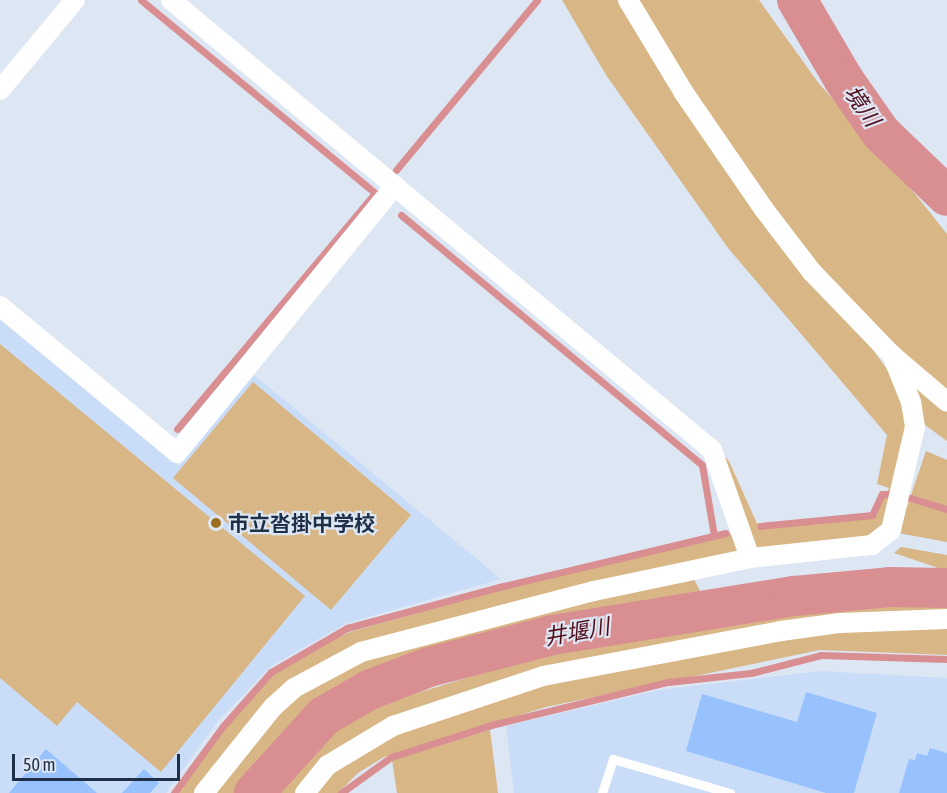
<!DOCTYPE html>
<html>
<head>
<meta charset="utf-8">
<style>
	body { margin:0 }
	#map { position:relative; width:947px; height:793px; overflow:hidden; background:#dde6f3; font-family:"Asap Condensed","Noto Sans JP",sans-serif }
	div>[style] { position:absolute }
	[style*='--x'] { left:calc(var(--x)*1px); top:calc(var(--y)*1px); width:calc(var(--w)*1px); rotate:calc(var(--a)*1deg) }
	.built>* { inset:0; background:#caddf8 }
	.green>* { inset:0; background:#d8b686 }
	.stream>* { height:7px; margin:-3.5px; padding:0 3.5px; transform-origin:3.5px; border-radius:3.5px; background:#d98e92 }
	.river>* { height:40px; margin:-20px; padding:0 20px; transform-origin:20px; border-radius:20px; background:#d98e92 }
	.building>* { inset:0; background:#97c2fd }
	.lane>* { height:9px; margin:-4.5px; padding:0 4.5px; transform-origin:4.5px; border-radius:4.5px; background:#fff }
	.street>* { height:20px; margin:-10px; padding:0 10px; transform-origin:10px; border-radius:10px; background:#fff }
	.dots>* { width:16px; height:16px; translate:-50% -50%; box-sizing:border-box; border:3px solid #dde6f3; border-radius:50% }
	span { translate:-50% -50%; white-space:nowrap; text-align:center; line-height:1.15; -webkit-text-stroke:4.5px #dde6f3; paint-order:stroke }
	.poi-label { font-size:21px; color:#1e3047; font-weight:700 }
	.left { translate:0 -50%; text-align:left }
	.water-label { font-size:22px; color:#510e1a; font-style:italic }
	.scale { position:absolute; left:12px; top:754px; width:168px; height:27px; box-sizing:border-box; border:3px solid #1e3047; border-top:0; padding-left:8px; font-size:18px; line-height:21px; white-space:nowrap; color:#1e3047; -webkit-text-stroke:4px #dde6f3; paint-order:stroke }
</style>
</head>
<body>
<div id="map">
	<div class="built">
		<div style="clip-path:polygon(0 320px,179px 466px,254px 375px,501px 579px,347px 623px,271px 666px,218px 721px,166px 793px,0 793px)"></div>
		<div style="clip-path:polygon(820px 671px,947px 678px,947px 793px,514px 793px,506px 726px,659px 690px)"></div>
	</div>
	<div class="green">
		<div style="clip-path:polygon(562px 0,621px 0,894px 379px,909px 430px,888px 523px,869px 542px,752px 548px,723px 455px,729px 461px,759px 528px,873px 517px,889px 488px,877px 484px,887px 435px,728px 248px,606px 75px)"></div>
		<div style="clip-path:polygon(634px 0,759px 0,817px 81px,920px 200px,947px 234px,947px 394px,838px 292px,767px 205px)"></div>
		<div style="clip-path:polygon(0 344px,305px 596px,161px 772px,77px 702px,57px 726px,0 678px)"></div>
		<div style="clip-path:polygon(905px 374px,947px 410px,947px 441px,925px 425px)"></div>
		<div style="clip-path:polygon(253px 382px,411px 515px,331px 610px,173px 478px)"></div>
		<div style="clip-path:polygon(926px 451px,947px 460px,947px 542px,898px 533px)"></div>
		<div style="clip-path:polygon(735px 533px,740px 549px,736px 558px,331px 658px,198px 793px,179px 793px,225px 729px,272px 675px,320px 646px,350px 632px,500px 590px)"></div>
		<div style="clip-path:polygon(901px 547px,947px 555px,947px 571px,894px 553px)"></div>
		<div style="clip-path:polygon(693px 577px,704px 599px,545px 627px,392px 668px,348px 687px,293px 726px,238px 793px,213px 793px,296px 695px,379px 652px)"></div>
		<div style="clip-path:polygon(893px 595px,947px 597px,947px 614px,856px 618px,411px 715px,298px 793px,272px 793px,321px 737px,378px 705px,551px 652px,639px 631px,696px 620px)"></div>
		<div style="clip-path:polygon(947px 625px,947px 655px,820px 650px,546px 707px,384px 757px,358px 773px,338px 793px,312px 793px,329px 773px,391px 733px,595px 670px,791px 634px)"></div>
		<div style="clip-path:polygon(490px 730px,498px 793px,397px 793px,392px 760px)"></div>
	</div>
	<div class="stream">
		<div style="--x:141;--y:0;--w:303;--a:39.5"></div>
		<div style="--x:375;--y:193;--w:308;--a:130"></div>
		<div style="--x:396;--y:170;--w:221;--a:-50.3"></div>
		<div style="--x:401;--y:215;--w:391;--a:39.7"></div>
		<div style="--x:702;--y:465;--w:71;--a:80.3"></div>
		<div style="--x:907;--y:497;--w:42;--a:16.7"></div>
		<div style="--x:760;--y:526;--w:113;--a:-5.6"></div>
		<div style="--x:872;--y:515;--w:23;--a:-65"></div>
		<div style="--x:882;--y:494;--w:6;--a:0"></div>
		<div style="--x:174;--y:793;--w:83;--a:-53.8"></div>
		<div style="--x:223;--y:726;--w:72;--a:-48.4"></div>
		<div style="--x:271;--y:672;--w:88;--a:-30.1"></div>
		<div style="--x:347;--y:628;--w:157;--a:-15.1"></div>
		<div style="--x:499;--y:587;--w:233;--a:-13.4"></div>
		<div style="--x:341;--y:793;--w:62;--a:-35.8"></div>
		<div style="--x:391;--y:757;--w:105;--a:-17.7"></div>
		<div style="--x:491;--y:725;--w:182;--a:-13.7"></div>
		<div style="--x:668;--y:682;--w:83;--a:-6.2"></div>
		<div style="--x:751;--y:673;--w:72;--a:-14.4"></div>
		<div style="--x:821;--y:655;--w:126;--a:1.8"></div>
	</div>
	<div class="river">
		<div style="--x:797;--y:0;--w:93;--a:59.6"></div>
		<div style="--x:844;--y:80;--w:65;--a:55.1"></div>
		<div style="--x:881;--y:133;--w:91;--a:43.7"></div>
		<div style="--x:254;--y:793;--w:104;--a:-47.7"></div>
		<div style="--x:324;--y:716;--w:52;--a:-30"></div>
		<div style="--x:369;--y:690;--w:64;--a:-21"></div>
		<div style="--x:429;--y:667;--w:128;--a:-14.5"></div>
		<div style="--x:553;--y:635;--w:245;--a:-9.2"></div>
		<div style="--x:795;--y:596;--w:95;--a:-5.4"></div>
		<div style="--x:890;--y:587;--w:57;--a:1"></div>
	</div>
	<div class="building">
		<div style="clip-path:polygon(806px 692px,877px 713px,854px 793px,826px 793px,686px 751px,702px 694px,797px 722px)"></div>
		<div style="clip-path:polygon(930px 748px,947px 753px,947px 793px,899px 793px,909px 759px,915px 760px,917px 753px,927px 756px)"></div>
		<div style="clip-path:polygon(46px 749px,97px 793px,9px 793px)"></div>
		<div style="clip-path:polygon(144px 769px,159px 783px,150px 793px,122px 793px)"></div>
	</div>
	<div class="lane">
		<div style="--x:602;--y:793;--w:36;--a:-72"></div>
		<div style="--x:613;--y:759;--w:122;--a:16.2"></div>
	</div>
	<div class="street">
		<div style="--x:171;--y:0;--w:704;--a:39.75"></div>
		<div style="--x:712;--y:450;--w:114;--a:70.6"></div>
		<div style="--x:628;--y:0;--w:109;--a:58.9"></div>
		<div style="--x:684;--y:93;--w:140;--a:55.5"></div>
		<div style="--x:763;--y:208;--w:81;--a:52.6"></div>
		<div style="--x:812;--y:272;--w:115;--a:46.1"></div>
		<div style="--x:892;--y:355;--w:72;--a:40.5"></div>
		<div style="--x:0;--y:90;--w:117;--a:-50.2"></div>
		<div style="--x:0;--y:306;--w:230;--a:39.7"></div>
		<div style="--x:177;--y:453;--w:345;--a:-50.8"></div>
		<div style="--x:204;--y:793;--w:110;--a:-51.3"></div>
		<div style="--x:273;--y:707;--w:28;--a:-42"></div>
		<div style="--x:294;--y:688;--w:76;--a:-28.2"></div>
		<div style="--x:361;--y:652;--w:241;--a:-14.7"></div>
		<div style="--x:594;--y:591;--w:159;--a:-11.9"></div>
		<div style="--x:750;--y:558;--w:123;--a:-6.1"></div>
		<div style="--x:872;--y:545;--w:24;--a:-38"></div>
		<div style="--x:891;--y:530;--w:106;--a:-76.9"></div>
		<div style="--x:915;--y:427;--w:25;--a:-99"></div>
		<div style="--x:911;--y:402;--w:51;--a:-112"></div>
		<div style="--x:305;--y:793;--w:36;--a:-51"></div>
		<div style="--x:328;--y:765;--w:76;--a:-31"></div>
		<div style="--x:393;--y:726;--w:158;--a:-18.4"></div>
		<div style="--x:543;--y:676;--w:242;--a:-10.7"></div>
		<div style="--x:781;--y:631;--w:60;--a:-7.7"></div>
		<div style="--x:840;--y:623;--w:107;--a:-2.1"></div>
	</div>
	<div class="dots">
		<div style="left:216px;top:523px;background:#9b6e1e"></div>
	</div>
	<div class="poi-label">
		<span class="left" style="left:228px;top:523px">市立沓掛中学校</span>
	</div>
	<div class="water-label">
		<span style="left:862px;top:106px;rotate:55deg">境川</span>
		<span style="left:577px;top:632px;rotate:-10deg">井堰川</span>
	</div>
	<div class="scale">50 m</div>
</div>
</body>
</html>
